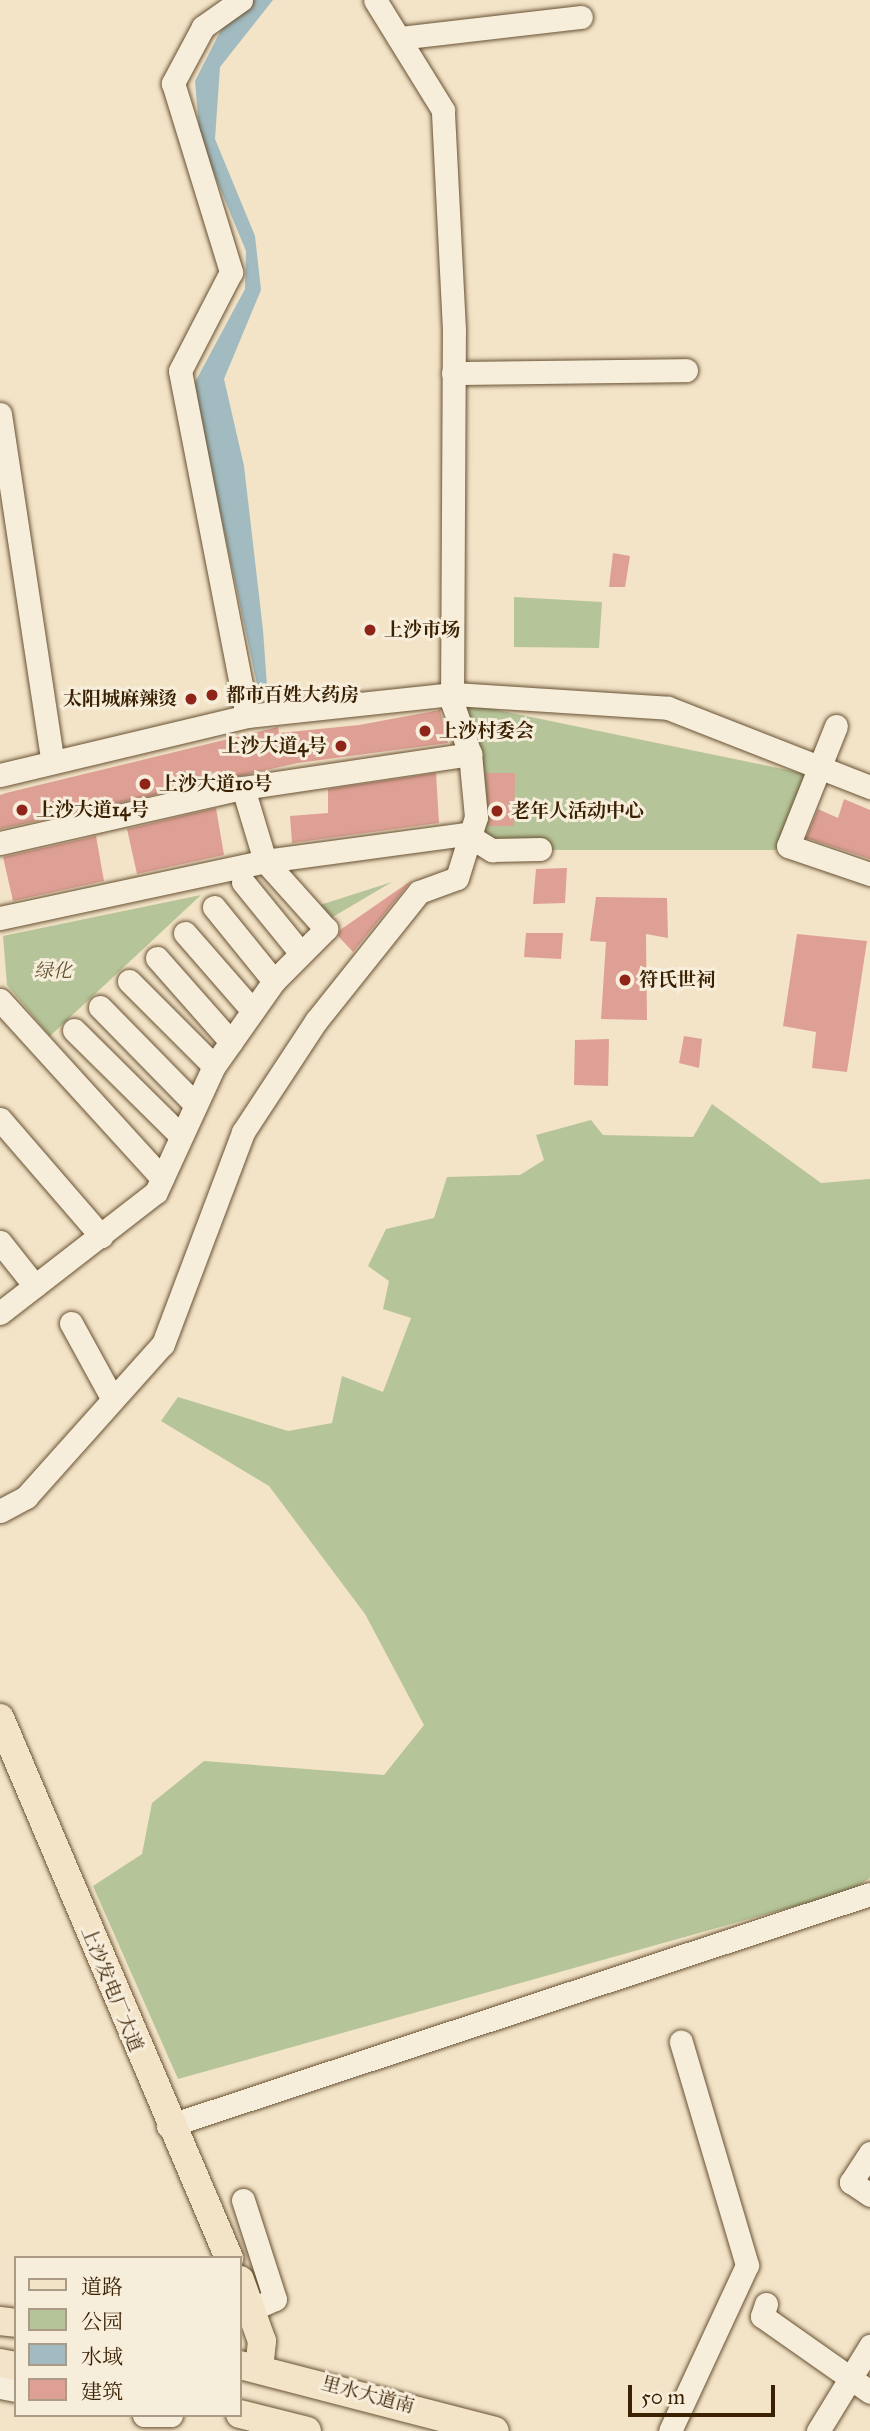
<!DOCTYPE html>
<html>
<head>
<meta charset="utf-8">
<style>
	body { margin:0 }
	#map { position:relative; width:870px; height:2431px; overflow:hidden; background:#f3e3c7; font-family:"IM FELL Great Primer","Noto Serif SC",serif }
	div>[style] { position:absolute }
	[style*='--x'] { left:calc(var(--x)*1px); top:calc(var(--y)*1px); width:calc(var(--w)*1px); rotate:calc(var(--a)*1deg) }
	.green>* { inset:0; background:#b6c599 }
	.water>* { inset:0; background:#a1bbc0 }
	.building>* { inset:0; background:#dea094 }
	.roads { filter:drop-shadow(0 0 2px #685233) drop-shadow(0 0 2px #685233) }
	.minor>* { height:23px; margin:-11.5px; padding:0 11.5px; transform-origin:11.5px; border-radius:11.5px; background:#f7eddb }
	.major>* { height:28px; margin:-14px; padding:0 14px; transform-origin:14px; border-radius:14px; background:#f3e3c7 }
	.dots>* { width:19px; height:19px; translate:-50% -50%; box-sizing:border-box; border:4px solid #f7eddb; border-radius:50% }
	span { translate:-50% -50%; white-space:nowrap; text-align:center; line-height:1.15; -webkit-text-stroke:6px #f7eddb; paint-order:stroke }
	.poi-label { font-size:19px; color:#3a2102; font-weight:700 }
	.left { translate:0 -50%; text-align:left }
	.right { translate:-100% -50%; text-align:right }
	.park-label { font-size:19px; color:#5f522f; font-style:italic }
	.street-label { font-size:19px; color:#3a2102 }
	.legend { position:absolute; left:14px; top:2256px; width:228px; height:161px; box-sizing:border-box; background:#f7eddb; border:2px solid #ab9b84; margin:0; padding:9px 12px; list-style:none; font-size:21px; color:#3a2102 }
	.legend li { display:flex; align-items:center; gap:14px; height:35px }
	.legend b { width:35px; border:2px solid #ab9b84 }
	.scale { position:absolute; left:628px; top:2385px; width:147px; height:32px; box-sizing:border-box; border:4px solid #3a2102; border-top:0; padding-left:9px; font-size:21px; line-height:24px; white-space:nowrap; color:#3a2102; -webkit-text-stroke:5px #f7eddb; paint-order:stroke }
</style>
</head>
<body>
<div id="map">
	<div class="green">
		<div style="clip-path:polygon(514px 597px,602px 602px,599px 648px,514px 647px)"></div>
		<div style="clip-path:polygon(458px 702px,812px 775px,788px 846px,774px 850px,492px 850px,466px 834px)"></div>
		<div style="clip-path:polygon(392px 882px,331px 918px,320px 905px)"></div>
		<div style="clip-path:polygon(201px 895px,50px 1036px,7px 985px,3px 936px)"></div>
		<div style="clip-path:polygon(712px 1104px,821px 1183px,870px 1179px,870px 1878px,849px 1891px,178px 2079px,93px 1886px,142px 1854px,152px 1803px,204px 1761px,384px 1775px,424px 1725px,365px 1614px,269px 1486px,161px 1421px,178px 1397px,288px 1431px,332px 1423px,342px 1376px,383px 1392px,411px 1318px,383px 1309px,389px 1281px,368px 1266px,386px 1229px,434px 1218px,447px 1177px,520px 1175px,544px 1160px,536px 1135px,591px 1120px,603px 1135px,693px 1137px)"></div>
	</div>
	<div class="water">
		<div style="clip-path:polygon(252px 0,273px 0,220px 67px,215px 139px,255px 236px,261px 290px,224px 379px,244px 466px,263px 630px,267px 686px,258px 689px,193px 386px,245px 289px,246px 251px,200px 140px,195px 81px,222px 28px)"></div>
	</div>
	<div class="building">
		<div style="clip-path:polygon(613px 553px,630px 556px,625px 587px,609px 587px)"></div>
		<div style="clip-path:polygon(440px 710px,448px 743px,298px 763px,0 829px,0 795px,6px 793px,278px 727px,279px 733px,359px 725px)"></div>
		<div style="clip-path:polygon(436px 773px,439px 823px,292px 843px,290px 816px,328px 813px,328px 789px)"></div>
		<div style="clip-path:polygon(486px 773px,515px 773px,514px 826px,489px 826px)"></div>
		<div style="clip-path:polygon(844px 799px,870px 810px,870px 859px,806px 838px,818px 809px,838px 818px)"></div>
		<div style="clip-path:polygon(216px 808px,224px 855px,137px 874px,127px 829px)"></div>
		<div style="clip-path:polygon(96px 836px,104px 881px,13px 901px,3px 857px)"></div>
		<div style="clip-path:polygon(567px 868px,565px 903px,533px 904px,536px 869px)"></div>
		<div style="clip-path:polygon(412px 880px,353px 952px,338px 936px,340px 930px)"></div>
		<div style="clip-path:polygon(596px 897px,667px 898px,668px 938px,646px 934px,647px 1020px,601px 1019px,606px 942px,590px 941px)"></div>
		<div style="clip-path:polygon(526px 933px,563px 933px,561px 959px,524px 957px)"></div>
		<div style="clip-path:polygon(797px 934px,867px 941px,847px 1072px,812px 1068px,816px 1032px,783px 1026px)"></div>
		<div style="clip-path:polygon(684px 1036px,702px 1039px,699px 1068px,679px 1063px)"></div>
		<div style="clip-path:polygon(609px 1039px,608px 1086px,574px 1085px,575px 1040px)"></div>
	</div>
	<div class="roads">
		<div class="minor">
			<div style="--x:241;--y:0;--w:47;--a:144.6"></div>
			<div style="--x:203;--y:27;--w:64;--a:118.2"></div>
			<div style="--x:173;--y:83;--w:198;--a:72.9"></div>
			<div style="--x:231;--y:272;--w:111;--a:117.3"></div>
			<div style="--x:180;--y:371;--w:351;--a:79"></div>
			<div style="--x:399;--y:38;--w:183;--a:-6.6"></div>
			<div style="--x:453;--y:373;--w:233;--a:-0.7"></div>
			<div style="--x:0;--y:414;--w:348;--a:81.4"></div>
			<div style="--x:836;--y:726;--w:129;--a:111.8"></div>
			<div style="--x:788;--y:846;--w:87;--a:18.9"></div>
			<div style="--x:0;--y:775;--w:254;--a:-13.4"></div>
			<div style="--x:247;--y:716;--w:208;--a:-6.1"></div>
			<div style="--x:454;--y:694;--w:214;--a:3.7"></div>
			<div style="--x:668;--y:708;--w:217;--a:21.4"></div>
			<div style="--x:0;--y:843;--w:249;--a:-12.8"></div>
			<div style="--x:243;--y:788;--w:230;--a:-8.5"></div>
			<div style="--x:243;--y:882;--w:89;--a:50.9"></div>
			<div style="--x:214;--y:907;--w:95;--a:51"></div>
			<div style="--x:0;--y:918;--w:271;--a:-12.1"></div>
			<div style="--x:265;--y:861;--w:203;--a:-7.7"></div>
			<div style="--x:466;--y:834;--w:31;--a:32"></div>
			<div style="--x:492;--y:850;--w:48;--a:-1.2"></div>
			<div style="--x:185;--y:933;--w:103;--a:48.9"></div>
			<div style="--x:157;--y:958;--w:112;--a:48.6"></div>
			<div style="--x:129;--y:981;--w:120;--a:45"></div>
			<div style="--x:0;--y:1000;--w:241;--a:47.7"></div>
			<div style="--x:100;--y:1007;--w:136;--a:45.6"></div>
			<div style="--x:74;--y:1030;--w:149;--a:44.7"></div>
			<div style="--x:0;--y:1119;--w:155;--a:49.2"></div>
			<div style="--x:0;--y:1242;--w:56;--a:51.5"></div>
			<div style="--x:0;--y:1313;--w:197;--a:-37.8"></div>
			<div style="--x:156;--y:1192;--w:139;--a:-65.3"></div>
			<div style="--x:214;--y:1066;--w:104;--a:-54.8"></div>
			<div style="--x:274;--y:981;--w:74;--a:-45"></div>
			<div style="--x:326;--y:929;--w:91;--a:-131.9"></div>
			<div style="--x:265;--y:861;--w:76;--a:-106.8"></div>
			<div style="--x:71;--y:1323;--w:85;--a:61.3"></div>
			<div style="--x:0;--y:1511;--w:30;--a:-28"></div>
			<div style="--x:26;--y:1497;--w:205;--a:-48.2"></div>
			<div style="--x:163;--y:1344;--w:227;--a:-69.3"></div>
			<div style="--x:243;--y:1132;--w:133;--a:-56.7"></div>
			<div style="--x:316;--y:1021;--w:165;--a:-51.4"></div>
			<div style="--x:419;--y:892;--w:40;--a:-20.2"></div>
			<div style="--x:457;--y:878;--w:64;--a:-72.7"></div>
			<div style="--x:476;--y:817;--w:63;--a:-95.4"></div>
			<div style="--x:470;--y:754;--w:55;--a:-109.1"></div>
			<div style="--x:452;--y:702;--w:372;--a:-89.7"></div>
			<div style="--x:454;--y:330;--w:220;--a:-92.9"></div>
			<div style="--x:443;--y:110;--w:129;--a:-121.7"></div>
			<div style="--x:168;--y:2126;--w:739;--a:-18.29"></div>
			<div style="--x:870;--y:2153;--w:35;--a:123"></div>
			<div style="--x:851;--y:2182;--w:23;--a:34"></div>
			<div style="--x:243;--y:2200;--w:104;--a:72.1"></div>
			<div style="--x:275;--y:2299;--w:24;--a:156"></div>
			<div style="--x:766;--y:2304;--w:13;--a:108"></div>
			<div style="--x:762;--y:2316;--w:132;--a:35.1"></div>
			<div style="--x:0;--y:2387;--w:16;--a:11"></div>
			<div style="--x:144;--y:2415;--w:27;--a:0"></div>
			<div style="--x:670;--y:2431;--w:183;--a:-65.1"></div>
			<div style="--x:747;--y:2265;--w:233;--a:-106.5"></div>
			<div style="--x:818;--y:2431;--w:100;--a:-58.5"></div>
		</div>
		<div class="major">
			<div style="--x:0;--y:1718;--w:587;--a:67.02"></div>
			<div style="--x:240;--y:2280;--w:65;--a:70.2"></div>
			<div style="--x:262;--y:2341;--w:28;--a:96"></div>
			<div style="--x:0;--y:2321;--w:16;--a:7"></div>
			<div style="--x:0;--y:2363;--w:16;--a:11"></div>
			<div style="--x:240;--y:2365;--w:263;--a:14.5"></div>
			<div style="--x:240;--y:2414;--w:69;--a:14.2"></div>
		</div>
	</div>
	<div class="dots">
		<div style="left:370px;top:630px;background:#8f2418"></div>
		<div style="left:212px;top:695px;background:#8f2418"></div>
		<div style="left:191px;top:699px;background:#8f2418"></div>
		<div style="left:425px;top:731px;background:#8f2418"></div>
		<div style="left:341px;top:746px;background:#8f2418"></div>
		<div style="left:145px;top:784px;background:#8f2418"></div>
		<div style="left:22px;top:810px;background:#8f2418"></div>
		<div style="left:497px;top:811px;background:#8f2418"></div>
		<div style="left:625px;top:980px;background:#8f2418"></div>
	</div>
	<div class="poi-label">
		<span class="left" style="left:384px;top:630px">上沙市场</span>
		<span class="left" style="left:226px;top:695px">都市百姓大药房</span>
		<span class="right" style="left:177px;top:699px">太阳城麻辣烫</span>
		<span class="left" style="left:439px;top:731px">上沙村委会</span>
		<span class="right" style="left:327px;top:746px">上沙大道4号</span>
		<span class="left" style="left:159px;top:784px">上沙大道10号</span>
		<span class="left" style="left:36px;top:810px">上沙大道14号</span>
		<span class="left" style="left:511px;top:811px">老年人活动中心</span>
		<span class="left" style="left:639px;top:980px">符氏世祠</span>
	</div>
	<div class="park-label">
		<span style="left:53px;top:971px">绿化</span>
	</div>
	<div class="street-label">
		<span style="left:112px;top:1989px;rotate:68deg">上沙发电厂大道</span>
		<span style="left:368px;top:2395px;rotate:15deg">里水大道南</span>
	</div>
	<ul class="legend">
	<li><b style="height:9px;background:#f3e3c7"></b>道路</li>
	<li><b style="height:19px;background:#b6c599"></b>公园</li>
	<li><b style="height:19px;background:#a1bbc0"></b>水域</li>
	<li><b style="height:19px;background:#dea094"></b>建筑</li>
	</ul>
	<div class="scale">50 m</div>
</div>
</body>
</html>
